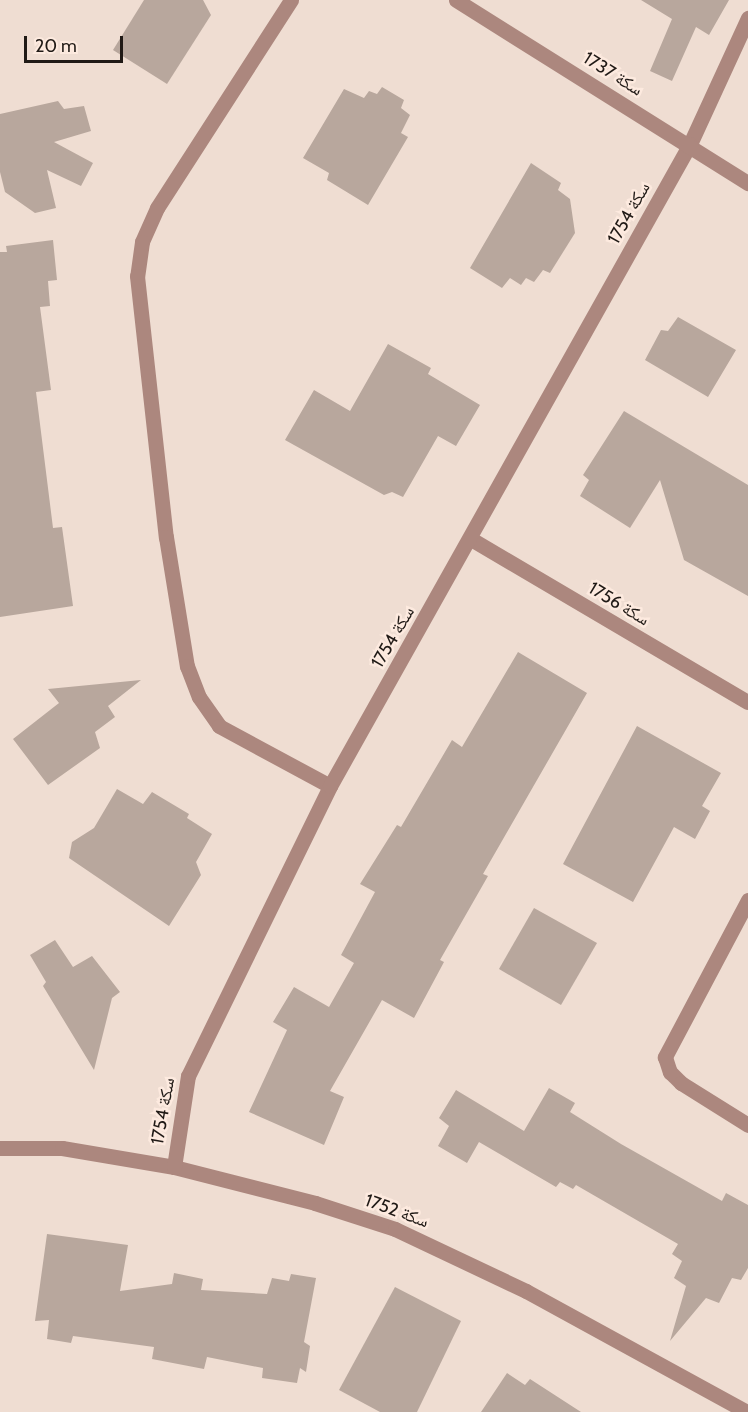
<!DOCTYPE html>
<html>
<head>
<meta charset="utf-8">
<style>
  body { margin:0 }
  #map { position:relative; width:748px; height:1412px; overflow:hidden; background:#efddd2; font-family:Cabin,"Noto Naskh Arabic",sans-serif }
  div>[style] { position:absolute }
  .building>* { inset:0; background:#b8a79d }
  .service>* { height:15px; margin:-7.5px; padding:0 7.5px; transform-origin:7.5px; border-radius:7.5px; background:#ac877e }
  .minor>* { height:15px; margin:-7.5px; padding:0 7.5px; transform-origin:7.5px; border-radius:7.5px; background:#ac877e }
  .tertiary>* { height:15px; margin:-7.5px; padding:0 7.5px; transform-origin:7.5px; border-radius:7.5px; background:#ac877e }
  span { translate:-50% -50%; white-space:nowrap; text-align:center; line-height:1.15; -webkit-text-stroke:5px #fdeadf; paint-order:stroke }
  .street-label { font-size:18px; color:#201a16 }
  .scale { position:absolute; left:24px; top:36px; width:99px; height:27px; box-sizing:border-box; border:3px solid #201a16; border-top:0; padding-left:8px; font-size:18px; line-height:21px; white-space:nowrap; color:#201a16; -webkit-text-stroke:4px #fdeadf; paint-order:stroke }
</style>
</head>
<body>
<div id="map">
  <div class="building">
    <div style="clip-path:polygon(144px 0,203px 0,211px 15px,167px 84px,113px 50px)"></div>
    <div style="clip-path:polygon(641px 0,729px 0,709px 35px,696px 27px,672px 81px,650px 71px,672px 19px)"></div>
    <div style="clip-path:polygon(382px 87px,404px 100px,401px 108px,410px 115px,401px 133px,408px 137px,368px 205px,327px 180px,329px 173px,303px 158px,344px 89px,364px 98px,369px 91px,377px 94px)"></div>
    <div style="clip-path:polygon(58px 101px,64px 109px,84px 106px,91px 131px,54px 142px,93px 163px,81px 186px,47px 170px,56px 208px,35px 213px,5px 192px,0 172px,0 114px)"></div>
    <div style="clip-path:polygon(531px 163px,561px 183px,558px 190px,570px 199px,575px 233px,550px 273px,543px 270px,534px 282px,526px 278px,521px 285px,510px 278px,502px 288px,470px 268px)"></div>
    <div style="clip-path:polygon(53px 240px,57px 280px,48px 281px,50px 306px,40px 307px,51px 390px,36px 392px,53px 528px,62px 527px,73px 606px,0 617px,0 252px,7px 252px,6px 246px)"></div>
    <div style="clip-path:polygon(678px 317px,736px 350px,708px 397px,645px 360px,661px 330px,668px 331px)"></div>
    <div style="clip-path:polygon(388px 344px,431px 368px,428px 374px,480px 405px,456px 446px,438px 436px,403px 497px,392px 492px,384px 495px,285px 440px,314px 390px,350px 411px)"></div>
    <div style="clip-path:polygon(624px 411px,748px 485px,748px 596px,684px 560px,660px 480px,630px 528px,580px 496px,589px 480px,583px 475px)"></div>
    <div style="clip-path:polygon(518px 652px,587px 693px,483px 874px,488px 876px,440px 960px,444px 962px,414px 1018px,382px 1000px,330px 1091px,344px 1097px,324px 1145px,249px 1112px,287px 1030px,273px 1022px,294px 987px,329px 1007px,354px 963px,341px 955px,375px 892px,360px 884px,397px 825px,401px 827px,452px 740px,462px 747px)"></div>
    <div style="clip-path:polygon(141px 680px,108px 706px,115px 717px,95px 732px,100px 748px,48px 785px,13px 739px,59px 703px,48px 689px)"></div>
    <div style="clip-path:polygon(637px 726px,721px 773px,702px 806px,710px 811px,695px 839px,674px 827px,633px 902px,563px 864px)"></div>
    <div style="clip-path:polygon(117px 789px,143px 804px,152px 792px,189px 814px,187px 818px,212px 834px,196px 862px,201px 875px,169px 926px,69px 858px,72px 842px,94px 828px)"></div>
    <div style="clip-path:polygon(534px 908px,597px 943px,561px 1005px,499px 969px)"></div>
    <div style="clip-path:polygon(55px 940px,73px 967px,92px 956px,120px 992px,112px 998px,94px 1070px,43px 986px,46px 982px,30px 955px)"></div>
    <div style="clip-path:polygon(549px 1088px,575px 1103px,570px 1112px,621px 1144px,722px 1201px,726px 1193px,748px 1205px,748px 1268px,741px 1280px,732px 1278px,719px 1303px,706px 1298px,670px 1341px,686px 1286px,674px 1278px,682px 1261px,672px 1254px,678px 1244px,576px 1185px,573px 1189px,560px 1182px,556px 1187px,479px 1142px,467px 1163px,438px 1146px,449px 1126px,439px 1118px,456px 1090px,524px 1131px)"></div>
    <div style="clip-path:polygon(47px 1234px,128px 1245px,120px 1291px,172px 1284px,174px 1273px,203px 1279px,201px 1290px,267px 1294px,272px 1278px,289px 1281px,291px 1274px,316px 1278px,304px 1342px,310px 1346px,306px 1372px,300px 1368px,297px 1383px,262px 1378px,263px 1368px,207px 1357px,204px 1369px,152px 1359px,154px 1347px,73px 1336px,71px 1343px,47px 1339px,49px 1320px,35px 1321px)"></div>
    <div style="clip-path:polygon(395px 1287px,461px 1321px,417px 1412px,380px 1412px,339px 1390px)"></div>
    <div style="clip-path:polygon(507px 1373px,525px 1385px,530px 1379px,581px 1412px,481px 1412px)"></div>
  </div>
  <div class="service">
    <div style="left:690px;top:144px;width:139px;rotate:-65.3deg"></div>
  </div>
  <div class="minor">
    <div style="left:291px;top:0;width:247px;rotate:122.8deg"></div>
    <div style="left:157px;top:208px;width:37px;rotate:114deg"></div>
    <div style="left:142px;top:242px;width:34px;rotate:98deg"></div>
    <div style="left:137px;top:276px;width:263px;rotate:83.7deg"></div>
    <div style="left:166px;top:537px;width:131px;rotate:80.8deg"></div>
    <div style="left:187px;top:666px;width:33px;rotate:69deg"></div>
    <div style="left:199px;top:697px;width:35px;rotate:55deg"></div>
    <div style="left:219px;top:726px;width:126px;rotate:28.4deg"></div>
    <div style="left:471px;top:539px;width:321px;rotate:30.5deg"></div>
    <div style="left:748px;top:900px;width:178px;rotate:117.9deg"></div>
    <div style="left:665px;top:1057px;width:16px;rotate:72deg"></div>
    <div style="left:670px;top:1072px;width:16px;rotate:45deg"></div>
    <div style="left:681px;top:1083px;width:79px;rotate:32.1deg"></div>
    <div style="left:0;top:1148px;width:62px"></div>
    <div style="left:62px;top:1148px;width:114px;rotate:9.6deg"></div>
    <div style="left:174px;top:1167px;width:146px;rotate:14.3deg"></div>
    <div style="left:315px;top:1203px;width:84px;rotate:18deg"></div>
    <div style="left:395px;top:1229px;width:145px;rotate:25.3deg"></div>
    <div style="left:526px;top:1291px;width:252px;rotate:28.7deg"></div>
    <div style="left:174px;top:1167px;width:92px;rotate:-81.3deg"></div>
    <div style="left:188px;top:1076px;width:323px;rotate:-63.9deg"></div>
    <div style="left:330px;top:786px;width:736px;rotate:-60.72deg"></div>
  </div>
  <div class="tertiary">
    <div style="left:456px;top:0;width:345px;rotate:32.1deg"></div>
  </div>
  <div class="street-label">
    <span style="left:613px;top:74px;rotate:32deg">سكة 1737</span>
    <span style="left:629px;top:213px;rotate:-61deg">سكة 1754</span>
    <span style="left:619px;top:604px;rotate:31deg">سكة 1756</span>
    <span style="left:393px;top:637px;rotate:-60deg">سكة 1754</span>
    <span style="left:163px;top:1111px;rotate:-80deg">سكة 1754</span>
    <span style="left:397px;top:1211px;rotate:20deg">سكة 1752</span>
  </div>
  <div class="scale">20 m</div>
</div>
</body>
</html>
